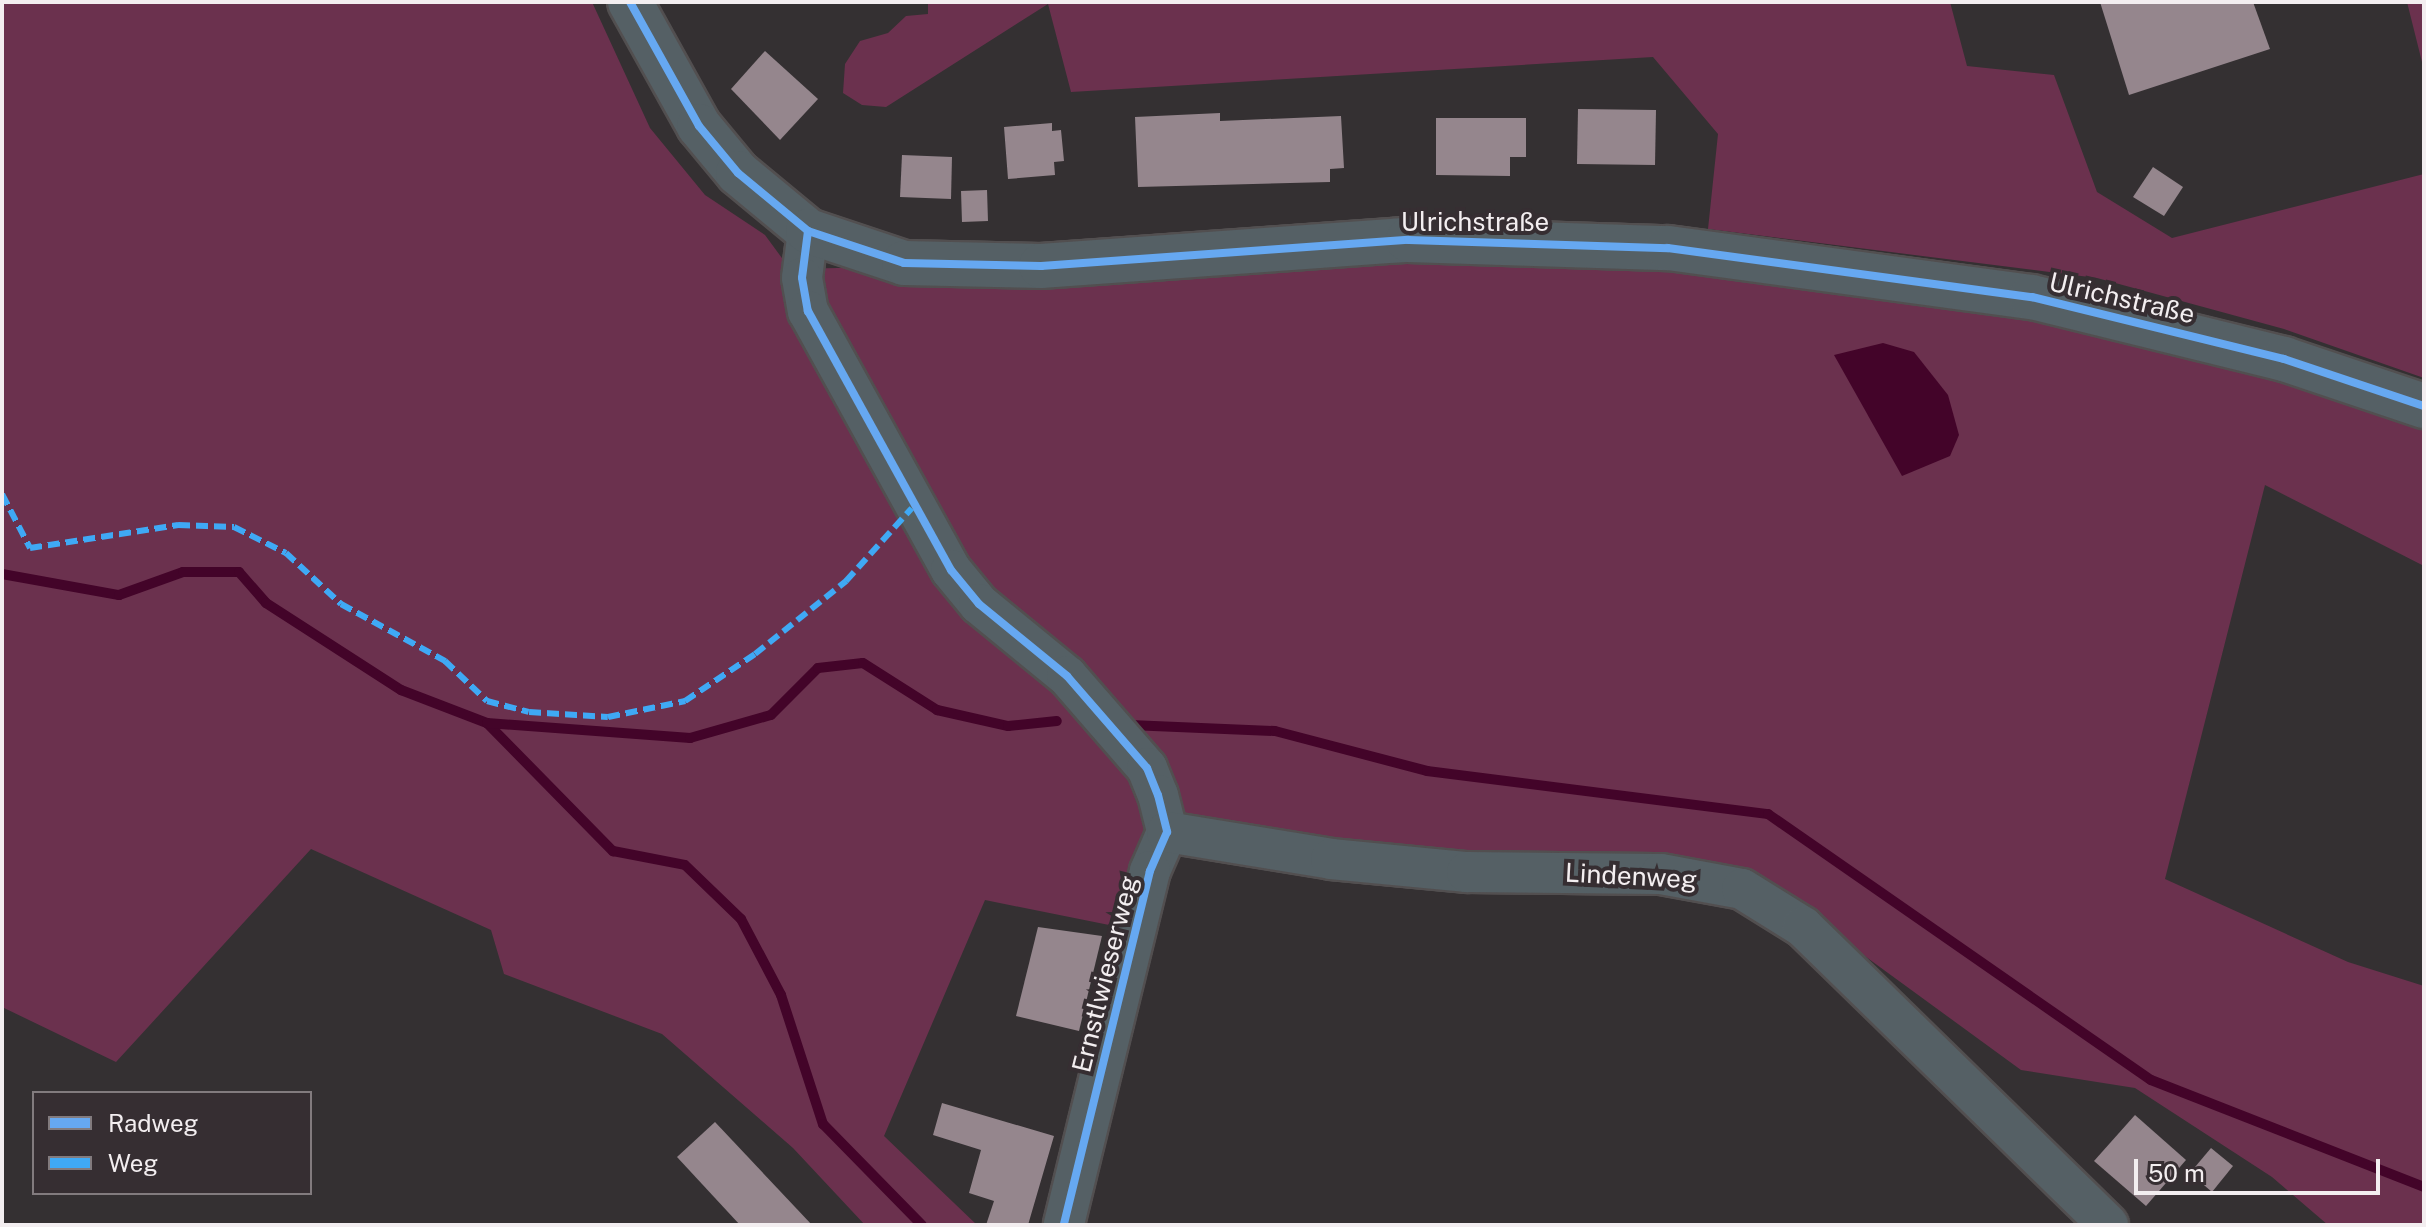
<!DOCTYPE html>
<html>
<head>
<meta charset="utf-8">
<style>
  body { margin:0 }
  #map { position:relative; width:2426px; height:1227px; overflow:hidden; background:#343032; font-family:"Public Sans",sans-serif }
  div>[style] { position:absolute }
  .green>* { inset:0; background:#6b314e }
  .water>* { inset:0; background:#430429 }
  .stream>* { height:10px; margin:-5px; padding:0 5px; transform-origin:5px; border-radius:5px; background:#430429 }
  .building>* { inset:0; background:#95868d }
  .roads { filter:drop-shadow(2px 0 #524f50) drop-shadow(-2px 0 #524f50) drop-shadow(0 2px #524f50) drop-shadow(0 -2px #524f50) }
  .minor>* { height:40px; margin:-20px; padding:0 20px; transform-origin:20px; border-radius:20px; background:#556065 }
  .tertiary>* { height:44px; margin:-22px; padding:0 22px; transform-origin:22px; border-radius:22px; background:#556065 }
  .quiet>* { height:6px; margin-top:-3px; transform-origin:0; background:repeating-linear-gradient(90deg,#3fa9f5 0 12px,transparent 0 18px) }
  .cycleway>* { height:8px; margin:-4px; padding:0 4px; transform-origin:4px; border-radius:4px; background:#66a8f1 }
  span { translate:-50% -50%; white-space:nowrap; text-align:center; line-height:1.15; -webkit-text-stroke:8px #362e32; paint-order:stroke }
  .street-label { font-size:26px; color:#f3eef0 }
  .frame { position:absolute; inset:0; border:4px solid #f3eef0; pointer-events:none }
  .legend { position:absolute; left:32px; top:1091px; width:280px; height:104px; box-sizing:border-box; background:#362e32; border:2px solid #827b7e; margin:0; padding:10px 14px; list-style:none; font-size:24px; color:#f3eef0 }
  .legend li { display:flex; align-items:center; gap:16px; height:40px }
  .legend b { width:40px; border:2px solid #827b7e }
  .scale { position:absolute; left:2134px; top:1159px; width:246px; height:36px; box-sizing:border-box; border:4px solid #f3eef0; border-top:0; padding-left:10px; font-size:24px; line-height:28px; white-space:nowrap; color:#f3eef0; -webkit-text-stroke:6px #362e32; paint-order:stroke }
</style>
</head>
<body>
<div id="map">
  <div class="green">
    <div style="clip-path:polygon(2px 2px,592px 2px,650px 128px,705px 195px,765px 235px,790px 269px,1281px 259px,1666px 264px,2128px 332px,2424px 424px,2424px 566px,2265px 485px,2165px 879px,2348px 962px,2424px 986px,2424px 1225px,2328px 1225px,2272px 1177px,2135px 1088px,2021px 1070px,1814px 919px,1529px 862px,1176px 822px,1129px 929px,985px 900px,884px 1136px,977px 1225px,865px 1225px,793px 1148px,662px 1034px,504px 974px,491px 930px,311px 849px,116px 1062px,2px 1007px)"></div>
    <div style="clip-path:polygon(928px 2px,1950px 2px,1967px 66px,2054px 75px,2097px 192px,2172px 238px,2424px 174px,2424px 378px,2284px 329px,2097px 278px,1708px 229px,1718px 134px,1653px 57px,1071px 92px,1048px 4px,886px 107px,862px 105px,843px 93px,845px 64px,860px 41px,888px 33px,906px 16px,928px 14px)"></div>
    <div style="clip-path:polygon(2407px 2px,2424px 2px,2424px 70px)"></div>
  </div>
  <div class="water">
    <div style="clip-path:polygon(1883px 343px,1914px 352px,1948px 395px,1959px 435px,1950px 456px,1902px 476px,1834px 355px)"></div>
  </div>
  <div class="stream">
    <div style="left:2px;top:574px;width:119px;rotate:10.2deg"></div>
    <div style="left:119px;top:595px;width:68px;rotate:-19.8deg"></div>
    <div style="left:183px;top:572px;width:56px"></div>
    <div style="left:239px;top:572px;width:41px;rotate:48.9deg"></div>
    <div style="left:266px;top:603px;width:161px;rotate:32.8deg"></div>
    <div style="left:401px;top:690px;width:92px;rotate:21deg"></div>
    <div style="left:487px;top:723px;width:180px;rotate:45.5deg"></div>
    <div style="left:613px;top:851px;width:73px;rotate:11deg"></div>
    <div style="left:685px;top:865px;width:78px;rotate:44deg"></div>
    <div style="left:741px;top:919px;width:86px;rotate:62.2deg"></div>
    <div style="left:781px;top:995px;width:136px;rotate:72deg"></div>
    <div style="left:823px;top:1124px;width:141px;rotate:45.6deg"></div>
    <div style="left:487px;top:723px;width:204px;rotate:4.2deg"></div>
    <div style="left:690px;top:738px;width:84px;rotate:-15.9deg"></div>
    <div style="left:771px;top:715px;width:66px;rotate:-45deg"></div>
    <div style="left:818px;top:668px;width:45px;rotate:-6.3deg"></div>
    <div style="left:863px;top:663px;width:88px;rotate:32.4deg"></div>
    <div style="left:937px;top:710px;width:73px;rotate:12.7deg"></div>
    <div style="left:1008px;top:726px;width:49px;rotate:-5.8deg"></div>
    <div style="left:1130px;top:725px;width:145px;rotate:2.4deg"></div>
    <div style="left:1275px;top:731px;width:157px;rotate:14.7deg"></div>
    <div style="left:1427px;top:771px;width:344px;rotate:7.2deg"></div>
    <div style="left:1768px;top:814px;width:466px;rotate:34.8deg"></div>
    <div style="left:2151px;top:1080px;width:293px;rotate:21.4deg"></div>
  </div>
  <div class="building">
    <div style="clip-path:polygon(2100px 2px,2253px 2px,2270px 49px,2129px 95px)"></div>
    <div style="clip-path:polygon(765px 51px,818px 99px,780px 140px,731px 89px)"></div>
    <div style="clip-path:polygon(1578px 109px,1656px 110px,1655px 165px,1577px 164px)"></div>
    <div style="clip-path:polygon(1220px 113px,1220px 121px,1341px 116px,1344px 168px,1330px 169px,1330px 182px,1138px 187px,1135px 117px)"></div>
    <div style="clip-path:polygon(1436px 118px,1526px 118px,1526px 157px,1510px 157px,1510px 176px,1436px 175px)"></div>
    <div style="clip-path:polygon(1052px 123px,1052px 131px,1061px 130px,1064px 161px,1054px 162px,1055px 175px,1008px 179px,1004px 127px)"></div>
    <div style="clip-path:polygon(902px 155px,952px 157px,951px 199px,900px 197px)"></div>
    <div style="clip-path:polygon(2153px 167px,2183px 187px,2164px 216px,2133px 197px)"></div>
    <div style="clip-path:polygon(987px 190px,988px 221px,962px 222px,961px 191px)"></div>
    <div style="clip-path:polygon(1038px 927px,1102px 936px,1079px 1031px,1016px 1016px)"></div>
    <div style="clip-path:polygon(942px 1103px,1054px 1136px,1028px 1225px,986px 1225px,994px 1201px,969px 1193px,981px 1150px,933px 1135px)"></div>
    <div style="clip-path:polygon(2135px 1115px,2186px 1160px,2146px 1206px,2094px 1161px)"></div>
    <div style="clip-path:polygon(715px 1122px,812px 1225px,740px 1225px,677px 1157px)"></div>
    <div style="clip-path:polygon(2211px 1148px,2233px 1166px,2212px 1192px,2190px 1173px)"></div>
  </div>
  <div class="roads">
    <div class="minor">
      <div style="left:808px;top:231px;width:47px;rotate:97.3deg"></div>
      <div style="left:802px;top:278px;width:34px;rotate:80deg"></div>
      <div style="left:808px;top:311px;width:296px;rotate:61.1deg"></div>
      <div style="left:951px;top:570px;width:44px;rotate:50.5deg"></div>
      <div style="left:979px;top:604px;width:114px;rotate:39.3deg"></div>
      <div style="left:1067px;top:676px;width:122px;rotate:49deg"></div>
      <div style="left:1147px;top:768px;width:29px;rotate:68deg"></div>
      <div style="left:1158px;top:795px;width:38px;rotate:76deg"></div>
      <div style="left:1167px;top:832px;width:43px;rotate:113.6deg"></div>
      <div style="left:1150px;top:871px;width:364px;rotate:103.7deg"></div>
      <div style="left:1167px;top:832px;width:166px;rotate:9.3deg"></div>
      <div style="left:1331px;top:859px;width:137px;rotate:5.5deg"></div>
      <div style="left:1467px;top:872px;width:194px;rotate:0.6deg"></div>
      <div style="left:1661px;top:874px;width:82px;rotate:10.5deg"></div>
      <div style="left:1742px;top:889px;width:72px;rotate:31.9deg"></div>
      <div style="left:1803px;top:927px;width:426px;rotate:44.3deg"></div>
    </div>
    <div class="tertiary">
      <div style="left:630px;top:2px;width:142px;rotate:60.9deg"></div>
      <div style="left:699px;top:126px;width:61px;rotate:50.3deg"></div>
      <div style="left:738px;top:173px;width:91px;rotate:39.6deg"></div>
      <div style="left:808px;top:231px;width:101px;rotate:18.4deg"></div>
      <div style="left:904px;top:263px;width:137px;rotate:1.3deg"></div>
      <div style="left:1041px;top:266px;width:368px;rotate:-4.1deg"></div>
      <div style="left:1408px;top:240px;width:260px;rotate:1.8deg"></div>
      <div style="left:1668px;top:248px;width:367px;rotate:7.7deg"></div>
      <div style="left:2032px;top:297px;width:260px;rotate:13.8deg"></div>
      <div style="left:2284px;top:359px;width:148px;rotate:18.6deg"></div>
    </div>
  </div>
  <div class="quiet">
    <div style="left:2px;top:494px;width:61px;rotate:62.6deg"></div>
    <div style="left:30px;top:548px;width:150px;rotate:-8.8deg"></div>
    <div style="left:178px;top:525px;width:56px;rotate:2deg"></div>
    <div style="left:234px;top:527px;width:58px;rotate:26.6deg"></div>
    <div style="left:286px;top:553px;width:75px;rotate:42.8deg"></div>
    <div style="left:341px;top:604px;width:119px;rotate:28.7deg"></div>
    <div style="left:445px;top:661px;width:58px;rotate:43.6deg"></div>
    <div style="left:487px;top:701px;width:43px;rotate:14.7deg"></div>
    <div style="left:529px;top:712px;width:79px;rotate:3.6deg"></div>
    <div style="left:608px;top:717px;width:79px;rotate:-11.7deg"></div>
    <div style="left:685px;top:701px;width:84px;rotate:-33.9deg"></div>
    <div style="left:755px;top:654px;width:117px;rotate:-38.7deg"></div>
    <div style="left:846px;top:581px;width:98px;rotate:-47.9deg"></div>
  </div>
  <div class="cycleway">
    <div style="left:630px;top:2px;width:142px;rotate:60.9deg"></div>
    <div style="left:699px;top:126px;width:61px;rotate:50.3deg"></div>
    <div style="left:738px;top:173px;width:91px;rotate:39.6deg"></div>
    <div style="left:808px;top:231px;width:101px;rotate:18.4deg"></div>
    <div style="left:904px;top:263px;width:137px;rotate:1.3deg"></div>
    <div style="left:1041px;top:266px;width:368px;rotate:-4.1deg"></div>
    <div style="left:1408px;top:240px;width:260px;rotate:1.8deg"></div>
    <div style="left:1668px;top:248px;width:367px;rotate:7.7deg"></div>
    <div style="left:2032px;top:297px;width:260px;rotate:13.8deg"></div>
    <div style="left:2284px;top:359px;width:148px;rotate:18.6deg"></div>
    <div style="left:808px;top:231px;width:47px;rotate:97.3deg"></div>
    <div style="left:802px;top:278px;width:34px;rotate:80deg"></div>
    <div style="left:808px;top:311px;width:296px;rotate:61.1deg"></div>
    <div style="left:951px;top:570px;width:44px;rotate:50.5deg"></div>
    <div style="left:979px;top:604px;width:114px;rotate:39.3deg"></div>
    <div style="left:1067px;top:676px;width:122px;rotate:49deg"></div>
    <div style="left:1147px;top:768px;width:29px;rotate:68deg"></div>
    <div style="left:1158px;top:795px;width:38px;rotate:76deg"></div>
    <div style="left:1167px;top:832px;width:43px;rotate:113.6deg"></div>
    <div style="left:1150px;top:871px;width:364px;rotate:103.7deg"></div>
  </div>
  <div class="street-label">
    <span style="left:1475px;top:222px">Ulrichstraße</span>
    <span style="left:2122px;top:298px;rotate:13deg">Ulrichstraße</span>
    <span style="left:1631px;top:876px;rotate:3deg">Lindenweg</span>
    <span style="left:1105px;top:974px;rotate:-76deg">Ernstlwieserweg</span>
  </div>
  <div class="frame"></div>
  <ul class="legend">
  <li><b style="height:10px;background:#66a8f1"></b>Radweg</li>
  <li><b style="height:10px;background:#3fa9f5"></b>Weg</li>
  </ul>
  <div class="scale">50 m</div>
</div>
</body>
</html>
